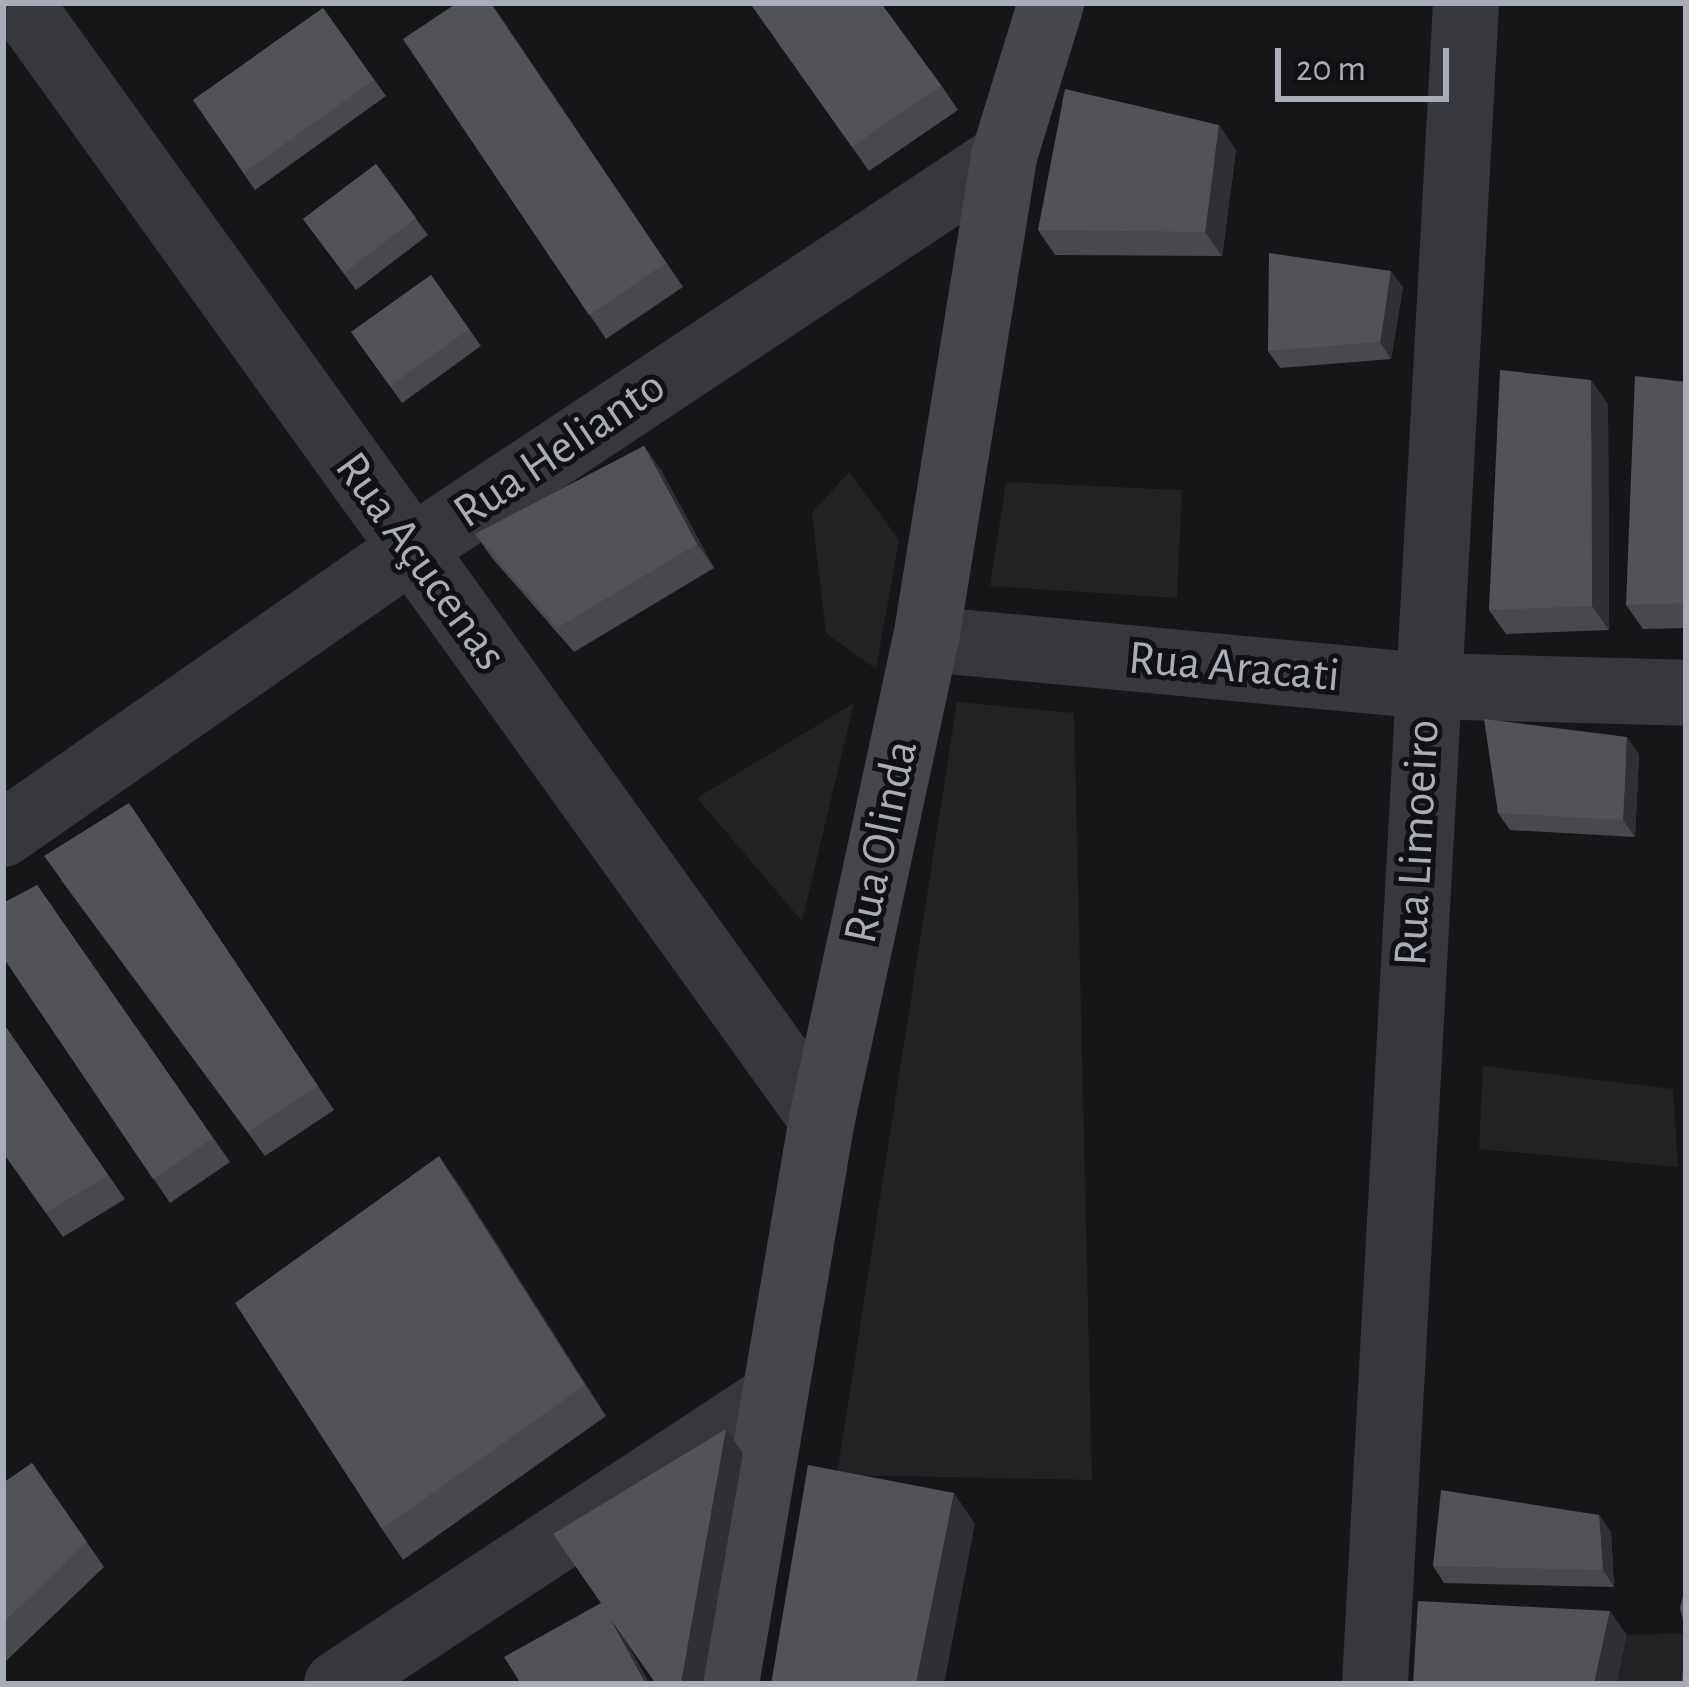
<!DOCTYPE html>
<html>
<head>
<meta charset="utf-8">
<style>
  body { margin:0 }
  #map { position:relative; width:1689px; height:1687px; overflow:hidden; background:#161618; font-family:"Alegreya Sans",sans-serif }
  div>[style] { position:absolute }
  .built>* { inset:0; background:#222225 }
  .street>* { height:66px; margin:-33px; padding:0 33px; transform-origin:33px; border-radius:33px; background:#37383d }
  .secondary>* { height:66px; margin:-33px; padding:0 33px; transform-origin:33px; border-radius:33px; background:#45474d }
  .wall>* { inset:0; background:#47494d }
  .shaded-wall>* { inset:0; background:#2f3033 }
  .building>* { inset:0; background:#525359 }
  span { translate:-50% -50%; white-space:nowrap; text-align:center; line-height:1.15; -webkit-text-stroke:10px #111113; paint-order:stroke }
  .street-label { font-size:48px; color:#a8adb8 }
  .frame { position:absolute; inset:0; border:6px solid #a8adb8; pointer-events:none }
  .scale { position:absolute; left:1275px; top:48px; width:174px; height:54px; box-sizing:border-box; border:6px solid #a8adb8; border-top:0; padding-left:15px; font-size:36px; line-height:42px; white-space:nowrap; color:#a8adb8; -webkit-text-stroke:9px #111113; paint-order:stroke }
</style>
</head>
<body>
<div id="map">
  <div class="built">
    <div style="clip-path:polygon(849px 472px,899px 540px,876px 669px,826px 633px,812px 513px)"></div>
    <div style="clip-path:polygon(1006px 482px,1182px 490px,1177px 598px,990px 586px)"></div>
    <div style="clip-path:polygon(957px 702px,1074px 713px,1092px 1480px,837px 1475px)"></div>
    <div style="clip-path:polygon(854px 703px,802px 921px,697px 798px)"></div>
    <div style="clip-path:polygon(1483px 1066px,1673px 1089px,1678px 1167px,1479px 1149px)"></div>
    <div style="clip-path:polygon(1686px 1633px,1686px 1684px,1617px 1684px,1627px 1635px)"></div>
  </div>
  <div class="street">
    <div style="left:20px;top:3px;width:1374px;rotate:54.3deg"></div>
    <div style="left:926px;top:639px;width:502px;rotate:5.37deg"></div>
    <div style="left:1426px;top:686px;width:260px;rotate:1.5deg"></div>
    <div style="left:3px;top:834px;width:496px;rotate:-34.9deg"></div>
    <div style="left:410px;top:550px;width:713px;rotate:-33.56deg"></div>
    <div style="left:337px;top:1684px;width:522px;rotate:-33.36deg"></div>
    <div style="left:1375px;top:1684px;width:1683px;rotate:-86.9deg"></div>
  </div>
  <div class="secondary">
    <div style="left:726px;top:1684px;width:573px;rotate:-80.36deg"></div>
    <div style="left:822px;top:1119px;width:491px;rotate:-77.8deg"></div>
    <div style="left:926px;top:639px;width:489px;rotate:-80.8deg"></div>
    <div style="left:1004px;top:156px;width:160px;rotate:-72.9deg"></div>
  </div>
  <div class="wall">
    <div style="clip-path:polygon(491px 3px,683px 287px,606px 339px,403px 39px)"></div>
    <div style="clip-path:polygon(750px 3px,941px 85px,958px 110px,869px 171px)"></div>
    <div style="clip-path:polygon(323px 8px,386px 96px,255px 190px,193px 100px)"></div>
    <div style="clip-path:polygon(1236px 150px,1222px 256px,1055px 255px,1038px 230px)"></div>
    <div style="clip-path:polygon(376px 164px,428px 235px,356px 290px,303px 219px)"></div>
    <div style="clip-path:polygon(431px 275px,481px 346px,402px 403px,351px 332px)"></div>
    <div style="clip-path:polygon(1403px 287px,1391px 359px,1280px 368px,1268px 351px)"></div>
    <div style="clip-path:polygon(1686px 382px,1686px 628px,1643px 629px,1626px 605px)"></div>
    <div style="clip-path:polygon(1608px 404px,1609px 630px,1506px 634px,1489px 610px)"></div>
    <div style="clip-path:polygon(644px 446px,661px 470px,714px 568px,574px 652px,492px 558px,475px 534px)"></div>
    <div style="clip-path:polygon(1639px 754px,1635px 837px,1510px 830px,1498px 813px)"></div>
    <div style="clip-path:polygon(129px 803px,334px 1110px,265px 1156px,61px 880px)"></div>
    <div style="clip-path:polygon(37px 885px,230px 1162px,170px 1203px,3px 957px)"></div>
    <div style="clip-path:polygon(3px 1023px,125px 1199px,63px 1237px,3px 1153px)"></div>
    <div style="clip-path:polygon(460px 1186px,606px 1416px,403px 1560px,382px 1529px)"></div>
    <div style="clip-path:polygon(32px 1463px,104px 1567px,6px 1661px,3px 1658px,3px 1483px)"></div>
    <div style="clip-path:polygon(1599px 1515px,1611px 1532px,1614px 1587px,1444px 1583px,1433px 1566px)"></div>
  </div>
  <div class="shaded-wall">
    <div style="clip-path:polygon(1219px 125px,1236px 150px,1222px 256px,1205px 232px)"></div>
    <div style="clip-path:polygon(1391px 271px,1403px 287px,1391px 359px,1380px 342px)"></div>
    <div style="clip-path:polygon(1591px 380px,1608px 404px,1609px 630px,1592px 606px)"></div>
    <div style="clip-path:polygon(644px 446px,661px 470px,714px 568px,697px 544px)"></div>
    <div style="clip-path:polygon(1627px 737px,1639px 754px,1635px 837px,1623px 820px)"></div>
    <div style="clip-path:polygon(439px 1156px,460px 1186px,606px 1416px,585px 1385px)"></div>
    <div style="clip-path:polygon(726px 1429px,743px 1453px,703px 1684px,681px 1684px)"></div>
    <div style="clip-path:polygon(954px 1493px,975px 1524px,944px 1684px,916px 1684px)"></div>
    <div style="clip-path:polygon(1599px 1515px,1611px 1532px,1614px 1587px,1603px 1570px)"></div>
    <div style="clip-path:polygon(1610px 1611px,1627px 1635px,1617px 1684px,1594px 1684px)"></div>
    <div style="clip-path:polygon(611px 1620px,628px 1645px,650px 1684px,646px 1684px)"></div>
  </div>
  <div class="building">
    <div style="clip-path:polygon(457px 3px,490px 3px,666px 263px,589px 315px,403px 39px)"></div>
    <div style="clip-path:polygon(750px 3px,881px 3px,941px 85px,852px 147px)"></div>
    <div style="clip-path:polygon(323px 8px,374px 80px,244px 173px,193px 100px)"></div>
    <div style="clip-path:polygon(1065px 89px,1219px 125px,1205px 232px,1038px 230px)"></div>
    <div style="clip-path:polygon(376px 164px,416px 218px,344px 273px,303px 219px)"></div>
    <div style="clip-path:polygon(1269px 253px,1391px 271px,1380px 342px,1268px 351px)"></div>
    <div style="clip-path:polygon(431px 275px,469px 329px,390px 386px,351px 332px)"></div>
    <div style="clip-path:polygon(1500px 370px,1591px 380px,1592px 606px,1489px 610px)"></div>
    <div style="clip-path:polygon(1635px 376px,1686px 382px,1686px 603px,1626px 605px)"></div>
    <div style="clip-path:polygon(644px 446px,697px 544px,557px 628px,475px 534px)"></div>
    <div style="clip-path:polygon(1484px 719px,1627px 737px,1623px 820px,1498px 813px)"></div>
    <div style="clip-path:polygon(129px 803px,318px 1086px,248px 1132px,44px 856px)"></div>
    <div style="clip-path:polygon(37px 885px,213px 1138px,153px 1179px,3px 957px,3px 903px)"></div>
    <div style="clip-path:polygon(3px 1023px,108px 1175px,46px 1213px,3px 1152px)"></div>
    <div style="clip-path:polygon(439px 1156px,585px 1385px,382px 1529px,235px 1303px)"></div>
    <div style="clip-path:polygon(726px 1429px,681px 1684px,656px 1684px,611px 1620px,646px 1684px,521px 1684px,504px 1657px,601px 1603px,553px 1534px)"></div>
    <div style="clip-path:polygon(32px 1463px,87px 1542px,3px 1623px,3px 1483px)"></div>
    <div style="clip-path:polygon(808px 1465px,954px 1493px,916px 1684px,771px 1684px)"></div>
    <div style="clip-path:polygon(1441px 1490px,1599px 1515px,1603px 1570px,1433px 1566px)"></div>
    <div style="clip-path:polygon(1686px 1584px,1686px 1633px,1680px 1608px)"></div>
    <div style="clip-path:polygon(1418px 1601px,1610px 1611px,1594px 1684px,1413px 1684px)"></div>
    <div style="clip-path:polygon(1686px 1667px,1686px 1684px,1682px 1684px,1683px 1668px)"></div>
  </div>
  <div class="street-label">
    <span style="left:560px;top:450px;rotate:-34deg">Rua Helianto</span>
    <span style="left:420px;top:562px;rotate:54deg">Rua Açucenas</span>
    <span style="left:1234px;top:668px;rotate:5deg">Rua Aracati</span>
    <span style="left:882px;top:842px;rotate:-78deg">Rua Olinda</span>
    <span style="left:1418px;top:843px;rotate:-87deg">Rua Limoeiro</span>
  </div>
  <div class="frame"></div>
  <div class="scale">20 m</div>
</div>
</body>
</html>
